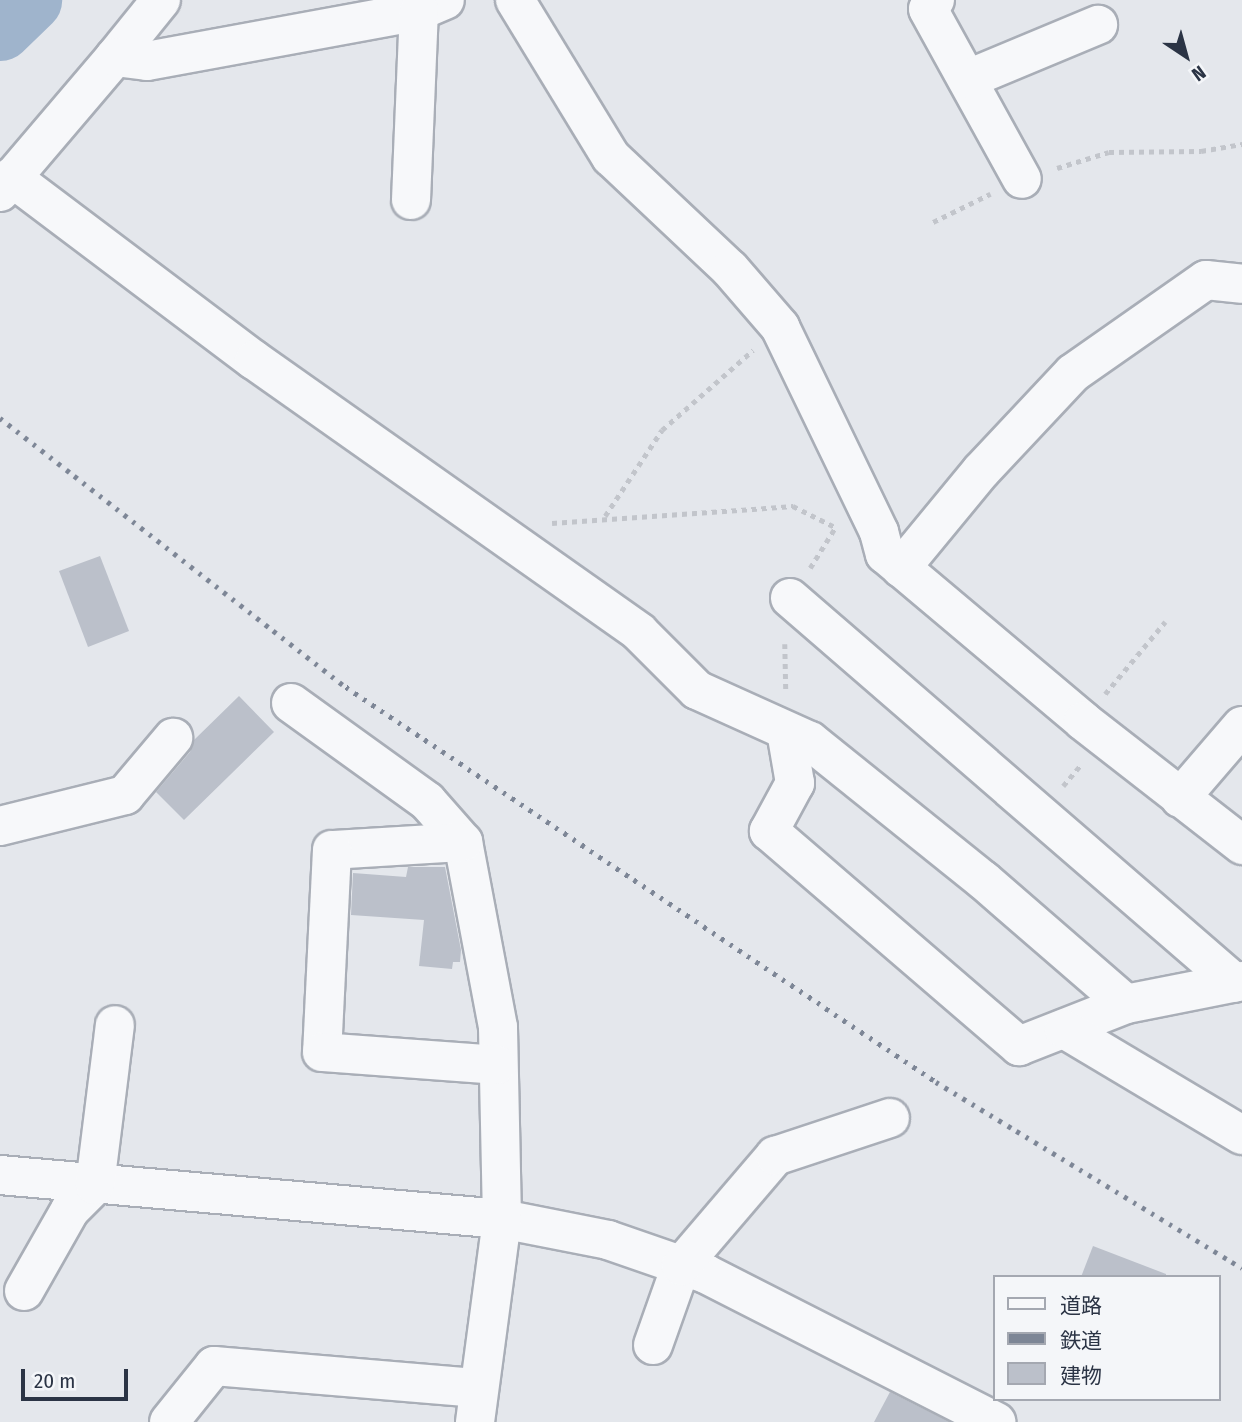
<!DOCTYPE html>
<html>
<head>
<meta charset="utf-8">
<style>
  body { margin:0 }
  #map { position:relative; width:1242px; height:1422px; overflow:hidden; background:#e4e7ec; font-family:"Fira Sans Condensed","Noto Sans JP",sans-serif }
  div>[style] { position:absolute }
  .river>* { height:63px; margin:-31.5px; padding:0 31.5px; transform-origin:31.5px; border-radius:31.5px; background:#9fb4cc }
  .building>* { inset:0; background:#bbc0ca }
  .path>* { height:4.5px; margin-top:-2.25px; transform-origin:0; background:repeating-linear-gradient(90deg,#c2c5cb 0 5px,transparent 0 10px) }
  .roads { filter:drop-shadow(2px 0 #a9aeb7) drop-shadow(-2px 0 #a9aeb7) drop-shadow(0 2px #a9aeb7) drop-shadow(0 -2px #a9aeb7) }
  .minor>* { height:38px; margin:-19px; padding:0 19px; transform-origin:19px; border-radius:19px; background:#f7f8fa }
  .rail>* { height:5px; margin-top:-2.5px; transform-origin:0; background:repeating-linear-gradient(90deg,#7d8696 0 3.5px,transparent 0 10.5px) }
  span { translate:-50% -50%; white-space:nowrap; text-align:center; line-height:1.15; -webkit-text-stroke:5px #f4f6f9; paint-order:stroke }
  .legend { position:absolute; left:993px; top:1275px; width:228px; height:126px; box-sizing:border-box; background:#f4f6f9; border:2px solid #a4a8b1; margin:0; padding:9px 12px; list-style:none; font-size:21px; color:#2b3445 }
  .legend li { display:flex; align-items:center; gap:14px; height:35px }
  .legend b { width:35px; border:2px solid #a4a8b1 }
  .north { position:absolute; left:1151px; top:21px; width:70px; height:70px; -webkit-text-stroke:5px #f4f6f9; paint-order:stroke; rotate:144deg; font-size:19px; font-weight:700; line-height:28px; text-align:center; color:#2b3445 }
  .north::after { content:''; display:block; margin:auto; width:24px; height:32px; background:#2b3445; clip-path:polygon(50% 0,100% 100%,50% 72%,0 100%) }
  .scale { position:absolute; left:21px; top:1369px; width:107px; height:32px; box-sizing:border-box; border:4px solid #2b3445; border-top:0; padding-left:9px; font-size:21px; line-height:24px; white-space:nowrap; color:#2b3445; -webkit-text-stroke:5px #f4f6f9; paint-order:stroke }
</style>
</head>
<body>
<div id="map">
  <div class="river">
    <div style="left:0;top:29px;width:42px;rotate:-44deg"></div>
  </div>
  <div class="building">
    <div style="clip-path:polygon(100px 556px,129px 631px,88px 647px,59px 571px)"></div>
    <div style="clip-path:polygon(239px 696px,274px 732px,184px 820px,156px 792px,190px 752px,194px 740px)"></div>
    <div style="clip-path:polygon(408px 867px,445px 867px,461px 950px,460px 962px,453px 962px,452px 969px,419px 966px,424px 920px,351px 915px,353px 873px,406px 877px)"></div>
    <div style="clip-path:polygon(1093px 1246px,1166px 1274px,1166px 1277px,1081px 1277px)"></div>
    <div style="clip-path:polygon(890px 1392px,949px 1422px,874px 1422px)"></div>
  </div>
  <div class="path">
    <div style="left:1057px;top:168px;width:54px;rotate:-17.1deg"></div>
    <div style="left:1109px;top:152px;width:92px;rotate:-0.6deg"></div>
    <div style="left:1201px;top:151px;width:42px;rotate:-9.7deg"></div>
    <div style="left:933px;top:222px;width:64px;rotate:-26.2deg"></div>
    <div style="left:605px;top:516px;width:103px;rotate:-56.5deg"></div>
    <div style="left:662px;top:430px;width:121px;rotate:-41.3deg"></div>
    <div style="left:552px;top:523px;width:242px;rotate:-4deg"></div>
    <div style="left:793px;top:506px;width:47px;rotate:26.6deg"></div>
    <div style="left:810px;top:568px;width:47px;rotate:-58deg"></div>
    <div style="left:785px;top:644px;width:48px;rotate:88.8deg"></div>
    <div style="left:1105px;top:694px;width:94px;rotate:-50.2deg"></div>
    <div style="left:1063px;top:786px;width:26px;rotate:-50deg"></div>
  </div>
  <div class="roads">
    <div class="minor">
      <div style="left:515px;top:0;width:184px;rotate:58.6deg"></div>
      <div style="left:611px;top:157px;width:163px;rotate:43.3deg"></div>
      <div style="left:730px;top:269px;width:77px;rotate:49.2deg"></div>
      <div style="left:780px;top:327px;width:228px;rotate:64.2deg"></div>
      <div style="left:879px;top:532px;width:23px;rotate:75deg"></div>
      <div style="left:885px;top:554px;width:259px;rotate:40.1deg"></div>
      <div style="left:1083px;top:721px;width:202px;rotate:37.9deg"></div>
      <div style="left:935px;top:0;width:11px;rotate:128deg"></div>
      <div style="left:928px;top:9px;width:194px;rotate:61.1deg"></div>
      <div style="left:115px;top:57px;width:73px;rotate:-51.1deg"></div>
      <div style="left:968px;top:79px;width:141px;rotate:-22.6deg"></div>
      <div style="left:11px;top:177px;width:304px;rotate:37deg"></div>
      <div style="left:254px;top:360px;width:471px;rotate:35.2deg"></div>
      <div style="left:639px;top:632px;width:82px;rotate:45deg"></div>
      <div style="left:697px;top:690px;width:124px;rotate:24.3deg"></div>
      <div style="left:810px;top:741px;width:222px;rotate:38.8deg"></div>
      <div style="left:983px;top:880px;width:189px;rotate:40.9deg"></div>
      <div style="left:0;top:192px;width:177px;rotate:-49.6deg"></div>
      <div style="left:115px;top:57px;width:32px;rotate:7deg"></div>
      <div style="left:147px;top:61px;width:277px;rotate:-10.4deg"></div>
      <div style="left:419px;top:11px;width:28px;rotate:-23deg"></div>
      <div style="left:411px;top:200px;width:189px;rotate:-87.6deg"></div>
      <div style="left:901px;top:568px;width:126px;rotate:-50.5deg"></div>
      <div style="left:981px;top:471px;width:134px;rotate:-46.8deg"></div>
      <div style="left:1073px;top:373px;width:162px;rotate:-35deg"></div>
      <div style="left:1206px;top:280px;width:36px;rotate:6deg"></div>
      <div style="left:790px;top:598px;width:588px;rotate:40.87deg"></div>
      <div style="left:291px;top:703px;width:168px;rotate:35.8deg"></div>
      <div style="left:427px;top:801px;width:55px;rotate:48.7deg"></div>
      <div style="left:786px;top:731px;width:53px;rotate:80.2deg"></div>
      <div style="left:795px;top:783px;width:55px;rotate:118.4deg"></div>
      <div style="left:769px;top:831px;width:330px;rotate:40.7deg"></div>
      <div style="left:1019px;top:1046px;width:115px;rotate:-21.4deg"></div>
      <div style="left:1126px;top:1004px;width:118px;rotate:-11.2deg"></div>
      <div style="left:1180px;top:798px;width:95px;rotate:-49.3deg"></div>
      <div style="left:0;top:826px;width:129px;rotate:-13.9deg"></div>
      <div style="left:125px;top:795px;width:75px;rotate:-49.9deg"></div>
      <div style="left:1064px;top:1029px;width:207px;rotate:30.8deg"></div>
      <div style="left:0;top:1175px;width:504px;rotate:5.01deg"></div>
      <div style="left:502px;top:1219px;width:108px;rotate:11.2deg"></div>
      <div style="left:608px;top:1240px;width:104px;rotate:19.1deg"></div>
      <div style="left:706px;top:1274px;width:326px;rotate:27deg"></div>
      <div style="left:24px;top:1291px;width:93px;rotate:-60.4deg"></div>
      <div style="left:70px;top:1210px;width:35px;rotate:-45deg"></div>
      <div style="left:95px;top:1185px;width:161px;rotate:-82.9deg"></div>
      <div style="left:653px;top:1345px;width:84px;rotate:-70.5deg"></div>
      <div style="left:681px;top:1266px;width:145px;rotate:-49.5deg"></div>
      <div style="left:775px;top:1156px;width:121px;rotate:-18.3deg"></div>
      <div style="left:169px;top:1422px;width:72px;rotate:-51.2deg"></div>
      <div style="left:214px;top:1366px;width:265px;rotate:4.8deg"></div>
      <div style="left:475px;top:1422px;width:205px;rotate:-82.4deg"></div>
      <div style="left:502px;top:1219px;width:192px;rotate:-91.2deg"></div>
      <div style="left:498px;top:1027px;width:188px;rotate:-100.7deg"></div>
      <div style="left:463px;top:842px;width:131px;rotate:176.5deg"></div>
      <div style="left:332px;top:850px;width:202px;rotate:92.8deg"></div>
      <div style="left:322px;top:1052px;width:175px;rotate:4.2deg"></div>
    </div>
  </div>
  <div class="rail">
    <div style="left:0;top:418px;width:438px;rotate:37.9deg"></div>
    <div style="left:346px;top:687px;width:710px;rotate:33.8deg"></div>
    <div style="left:936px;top:1082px;width:358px;rotate:31.3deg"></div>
  </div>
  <ul class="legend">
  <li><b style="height:9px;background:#f7f8fa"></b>道路</li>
  <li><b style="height:9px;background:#7d8696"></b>鉄道</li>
  <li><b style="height:19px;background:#bbc0ca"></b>建物</li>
  </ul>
  <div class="north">N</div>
  <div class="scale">20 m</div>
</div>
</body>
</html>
